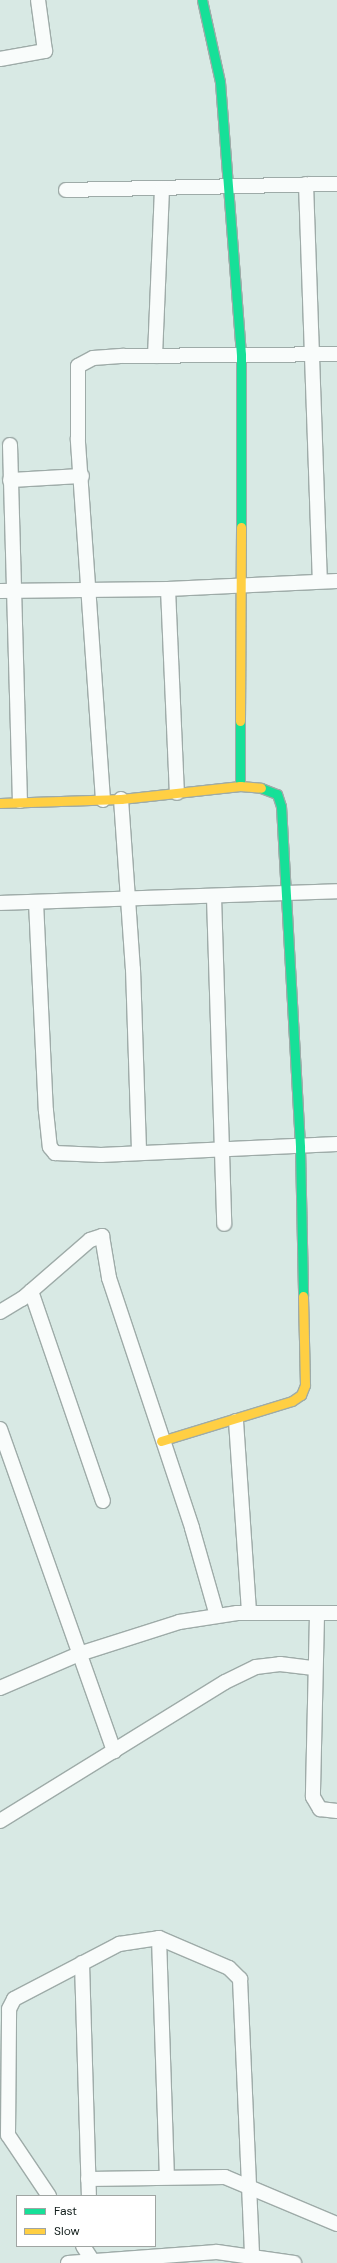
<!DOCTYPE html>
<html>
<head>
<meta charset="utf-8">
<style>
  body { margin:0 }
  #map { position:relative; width:337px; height:2263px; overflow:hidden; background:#d8e9e4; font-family:"DM Sans",sans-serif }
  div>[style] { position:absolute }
  .roads { filter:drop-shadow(1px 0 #9eaba8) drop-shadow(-1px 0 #9eaba8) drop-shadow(0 1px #9eaba8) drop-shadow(0 -1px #9eaba8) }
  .street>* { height:14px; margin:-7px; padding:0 7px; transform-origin:7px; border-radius:7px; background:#f9fcfb }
  .fast>* { height:9px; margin:-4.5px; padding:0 4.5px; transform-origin:4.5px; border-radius:4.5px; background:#16e098 }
  .slow>* { height:9px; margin:-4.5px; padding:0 4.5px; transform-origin:4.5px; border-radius:4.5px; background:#ffcf43 }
  span { translate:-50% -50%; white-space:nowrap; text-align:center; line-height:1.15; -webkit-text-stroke:3px #fff; paint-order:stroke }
  .legend { position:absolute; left:16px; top:2195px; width:140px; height:52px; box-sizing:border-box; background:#fff; border:1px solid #a0a5a3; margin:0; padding:5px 7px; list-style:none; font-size:12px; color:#111d1a }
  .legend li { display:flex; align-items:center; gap:8px; height:20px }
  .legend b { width:20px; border:1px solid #a0a5a3 }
</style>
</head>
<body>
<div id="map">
  <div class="roads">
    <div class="street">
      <div style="left:0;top:59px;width:46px;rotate:-10.1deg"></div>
      <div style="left:45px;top:51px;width:51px;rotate:-97.8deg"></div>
      <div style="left:306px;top:184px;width:397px;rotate:88deg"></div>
      <div style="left:66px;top:190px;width:271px;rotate:-1.3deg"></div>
      <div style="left:155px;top:356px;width:168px;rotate:-87.6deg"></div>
      <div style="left:10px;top:445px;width:356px;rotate:88.4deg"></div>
      <div style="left:10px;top:480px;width:72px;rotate:-3.2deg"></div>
      <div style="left:168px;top:589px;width:204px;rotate:87.5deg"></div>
      <div style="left:0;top:591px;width:168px;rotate:-0.7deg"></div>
      <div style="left:168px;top:589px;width:169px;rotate:-2.7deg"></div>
      <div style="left:121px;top:799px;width:170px;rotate:86deg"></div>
      <div style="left:133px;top:969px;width:184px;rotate:88.1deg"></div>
      <div style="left:103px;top:800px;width:362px;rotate:-94deg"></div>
      <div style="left:78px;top:439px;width:73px;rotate:-90deg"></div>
      <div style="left:78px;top:366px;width:17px;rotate:-28deg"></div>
      <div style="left:93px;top:358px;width:31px;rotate:-4deg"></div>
      <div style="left:124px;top:356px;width:213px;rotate:-0.5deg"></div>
      <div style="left:214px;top:897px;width:327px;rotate:88.2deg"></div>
      <div style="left:36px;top:902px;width:209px;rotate:87.3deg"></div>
      <div style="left:46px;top:1111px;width:36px;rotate:84deg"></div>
      <div style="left:50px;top:1147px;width:8px;rotate:50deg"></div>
      <div style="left:55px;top:1153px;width:46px;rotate:2.5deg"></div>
      <div style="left:101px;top:1155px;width:236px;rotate:-2.7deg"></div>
      <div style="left:0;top:903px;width:337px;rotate:-2deg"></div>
      <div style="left:31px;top:1291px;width:222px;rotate:71.1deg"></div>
      <div style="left:0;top:1312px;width:26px;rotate:-31deg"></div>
      <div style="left:22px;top:1299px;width:90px;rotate:-40.9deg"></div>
      <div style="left:90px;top:1240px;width:13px;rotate:-18deg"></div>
      <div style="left:102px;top:1236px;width:43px;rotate:80.5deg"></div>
      <div style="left:109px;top:1278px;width:263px;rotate:71.6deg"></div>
      <div style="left:192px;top:1528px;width:91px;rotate:74.1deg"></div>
      <div style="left:236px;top:1421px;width:191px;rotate:86.1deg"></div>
      <div style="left:0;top:1429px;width:342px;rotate:70.5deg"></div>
      <div style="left:317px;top:1615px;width:182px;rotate:91.3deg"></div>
      <div style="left:313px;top:1797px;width:14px;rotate:60deg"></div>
      <div style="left:320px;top:1809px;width:17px;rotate:7deg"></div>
      <div style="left:0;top:1688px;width:86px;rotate:-23.3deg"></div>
      <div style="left:79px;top:1654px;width:105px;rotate:-17.7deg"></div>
      <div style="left:179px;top:1622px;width:59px;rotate:-8.8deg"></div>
      <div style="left:237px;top:1613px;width:100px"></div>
      <div style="left:0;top:1821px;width:264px;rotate:-31.7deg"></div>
      <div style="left:225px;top:1682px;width:34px;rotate:-26deg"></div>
      <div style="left:256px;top:1667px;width:24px;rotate:-7deg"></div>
      <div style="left:280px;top:1664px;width:34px;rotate:7deg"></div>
      <div style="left:159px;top:1938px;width:239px;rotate:88.1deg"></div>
      <div style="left:82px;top:1963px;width:233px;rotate:88.3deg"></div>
      <div style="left:88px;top:2179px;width:137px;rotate:-0.8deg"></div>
      <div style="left:225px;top:2177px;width:121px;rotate:22.8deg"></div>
      <div style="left:49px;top:2196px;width:73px;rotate:-123.9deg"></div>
      <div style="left:8px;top:2135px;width:126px;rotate:-89.5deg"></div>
      <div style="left:9px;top:2009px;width:11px;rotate:-63deg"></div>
      <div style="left:14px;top:1999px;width:119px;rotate:-27.6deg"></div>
      <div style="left:119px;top:1944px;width:40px;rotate:-8.5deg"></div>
      <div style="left:159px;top:1938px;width:76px;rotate:23.2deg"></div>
      <div style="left:229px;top:1968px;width:16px;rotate:45deg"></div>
      <div style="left:240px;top:1979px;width:278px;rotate:87.5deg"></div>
      <div style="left:83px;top:2246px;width:17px;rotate:57deg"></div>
      <div style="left:68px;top:2263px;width:149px;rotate:-4.2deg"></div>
      <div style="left:217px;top:2252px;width:78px;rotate:8.1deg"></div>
    </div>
    <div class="fast">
      <div style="left:202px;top:0;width:84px;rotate:77.6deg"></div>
      <div style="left:220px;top:82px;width:274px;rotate:85.6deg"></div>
      <div style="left:241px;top:355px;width:172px;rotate:90deg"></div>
      <div style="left:240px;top:786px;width:65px;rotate:-90deg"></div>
      <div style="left:261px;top:788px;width:17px;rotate:21deg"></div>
      <div style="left:277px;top:794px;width:13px;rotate:72deg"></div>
      <div style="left:281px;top:806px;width:342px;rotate:86.8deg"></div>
      <div style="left:300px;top:1147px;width:149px;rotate:88.8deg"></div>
    </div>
    <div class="slow">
      <div style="left:240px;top:721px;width:194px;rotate:-89.7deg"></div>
      <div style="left:0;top:803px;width:121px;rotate:-1.9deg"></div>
      <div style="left:121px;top:799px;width:120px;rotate:-6.2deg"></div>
      <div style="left:240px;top:786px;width:21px;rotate:5deg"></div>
      <div style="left:161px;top:1441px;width:137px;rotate:-17deg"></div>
      <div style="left:292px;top:1401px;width:11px;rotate:-34deg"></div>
      <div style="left:301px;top:1395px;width:11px;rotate:-68deg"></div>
      <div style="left:305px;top:1385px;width:89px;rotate:-91.3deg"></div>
    </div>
  </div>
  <ul class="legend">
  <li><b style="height:5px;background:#16e098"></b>Fast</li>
  <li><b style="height:5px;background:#ffcf43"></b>Slow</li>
  </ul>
</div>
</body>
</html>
